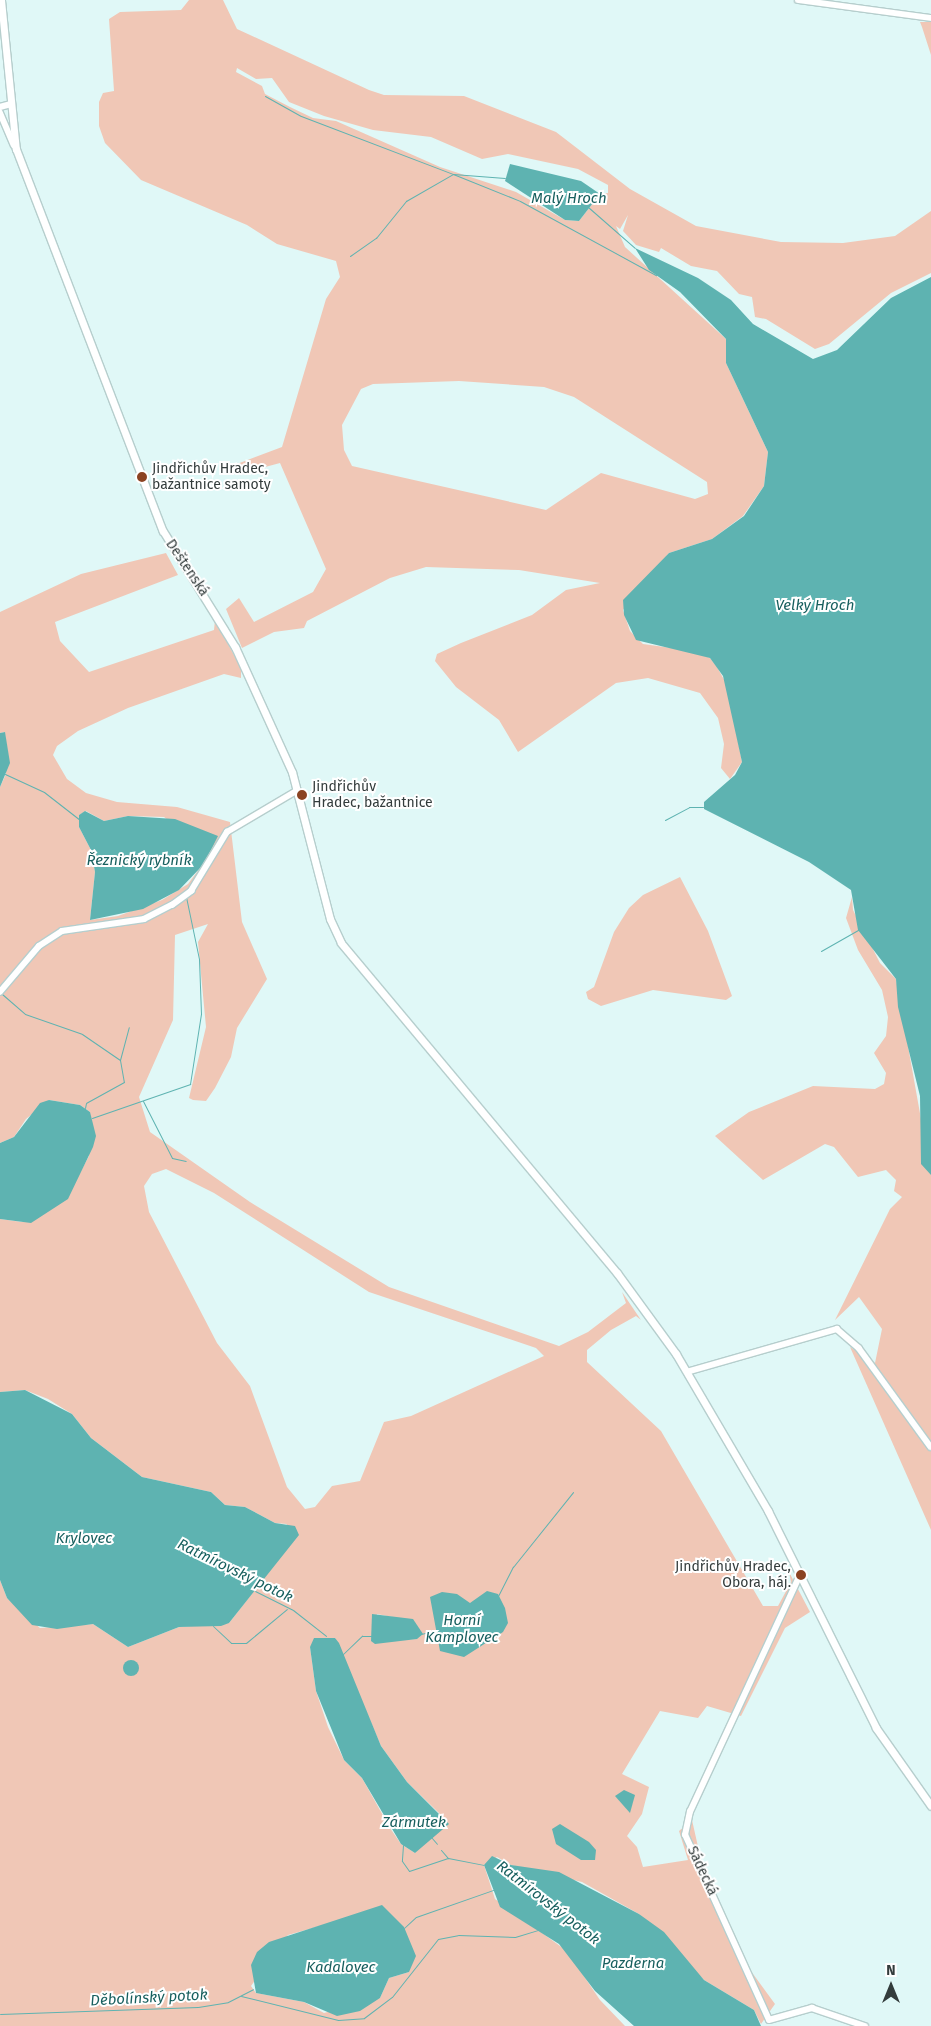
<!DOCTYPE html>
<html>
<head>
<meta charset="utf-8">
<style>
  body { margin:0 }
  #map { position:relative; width:931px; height:2026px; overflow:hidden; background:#e0f8f7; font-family:"Fira Sans",sans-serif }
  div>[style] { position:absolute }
  .green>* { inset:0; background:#f0c7b6 }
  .water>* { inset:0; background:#5eb3b1 }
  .round { border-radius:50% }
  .stream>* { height:1px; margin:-0.5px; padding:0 0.5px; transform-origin:0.5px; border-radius:0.5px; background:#5eb3b1 }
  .roads { filter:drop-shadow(1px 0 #b6cecd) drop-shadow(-1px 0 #b6cecd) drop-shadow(0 1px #b6cecd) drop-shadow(0 -1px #b6cecd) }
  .minor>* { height:5.5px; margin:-2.75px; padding:0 2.75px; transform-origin:2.75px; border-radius:2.75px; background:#fff }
  .major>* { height:7px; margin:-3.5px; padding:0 3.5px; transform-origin:3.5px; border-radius:3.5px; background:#fff }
  .dots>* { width:14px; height:14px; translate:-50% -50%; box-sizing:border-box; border:2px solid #fff; border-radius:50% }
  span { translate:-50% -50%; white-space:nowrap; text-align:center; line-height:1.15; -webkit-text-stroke:4px #fff; paint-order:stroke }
  .poi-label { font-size:14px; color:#333c3c }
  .left { translate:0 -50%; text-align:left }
  .right { translate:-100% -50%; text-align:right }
  .street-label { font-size:14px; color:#333c3c }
  .water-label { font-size:15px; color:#175f5e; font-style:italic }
  .north { position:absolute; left:866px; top:1961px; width:50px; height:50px; -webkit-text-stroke:4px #fff; paint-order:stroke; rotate:0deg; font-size:14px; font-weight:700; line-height:20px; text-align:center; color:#333c3c }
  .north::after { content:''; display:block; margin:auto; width:18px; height:22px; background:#333c3c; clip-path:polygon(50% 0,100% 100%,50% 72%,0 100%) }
</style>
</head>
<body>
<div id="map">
  <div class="green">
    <div style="clip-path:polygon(evenodd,189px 0,223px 0,237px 29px,369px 90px,384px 95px,464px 96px,556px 132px,630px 189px,696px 226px,781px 242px,843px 243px,895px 236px,931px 211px,931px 273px,891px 293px,829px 344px,815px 349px,766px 319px,755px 317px,752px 297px,739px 294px,717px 271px,691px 266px,661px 248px,659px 252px,636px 245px,623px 231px,628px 215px,620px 229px,616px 226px,625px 247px,726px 339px,726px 363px,768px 452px,764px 486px,743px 516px,712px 539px,669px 553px,623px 610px,630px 631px,643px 644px,693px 651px,710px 658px,717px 667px,727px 685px,742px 762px,730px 779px,721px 768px,724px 744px,718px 718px,700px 693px,648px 678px,616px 683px,518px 752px,499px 720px,456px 687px,435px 661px,437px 654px,461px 643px,532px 615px,566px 590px,600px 583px,519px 570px,426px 567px,390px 578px,307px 621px,304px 628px,274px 632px,242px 648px,226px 609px,239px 598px,254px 622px,313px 592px,326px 569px,280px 463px,250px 471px,229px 467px,282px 447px,326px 299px,340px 277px,336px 261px,277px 244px,247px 225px,141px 180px,105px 143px,99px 126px,99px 102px,103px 93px,114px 91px,109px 19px,120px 12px,181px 10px,189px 0,237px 68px,256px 79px,272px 78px,289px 102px,324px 116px,373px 130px,431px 137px,482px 159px,508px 154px,578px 169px,608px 185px,608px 193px,600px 194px,579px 221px,565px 220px,516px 192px,440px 167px,336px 121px,313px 118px,290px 107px,265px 94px,262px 86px,236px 72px,237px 68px,189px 0,459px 381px,544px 387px,574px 397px,707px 482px,708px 494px,695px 499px,601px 473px,546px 510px,352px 466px,344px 450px,342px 425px,361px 389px,373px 384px,459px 381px)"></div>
    <div style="clip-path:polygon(920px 22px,931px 22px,931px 55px,922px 27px)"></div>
    <div style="clip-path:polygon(evenodd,166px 553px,178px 575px,55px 622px,60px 641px,89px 672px,214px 630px,215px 620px,241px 668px,241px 678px,224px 674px,128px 708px,78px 731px,57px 746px,53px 755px,67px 779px,86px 793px,117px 802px,177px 807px,230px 822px,242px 922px,267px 979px,237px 1028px,231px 1057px,215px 1088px,206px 1101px,193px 1100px,189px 1098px,206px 1027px,198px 942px,208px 924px,175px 935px,173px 1020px,139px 1097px,150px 1132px,250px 1202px,389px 1287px,559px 1346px,588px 1332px,626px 1303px,622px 1292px,641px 1320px,636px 1316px,611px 1330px,587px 1350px,587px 1362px,661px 1431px,763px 1606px,778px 1606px,791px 1582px,789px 1572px,810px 1612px,785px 1628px,741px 1716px,707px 1706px,698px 1718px,660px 1711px,622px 1774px,649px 1787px,642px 1814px,627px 1836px,637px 1847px,643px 1867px,688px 1860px,679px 1831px,692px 1820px,701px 1860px,748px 1967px,775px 2004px,761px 2024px,754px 2010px,704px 1980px,639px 1914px,582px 1882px,511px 1865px,497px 1857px,484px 1865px,495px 1899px,567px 1951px,600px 2000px,625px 2026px,0 2026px,0 1580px,7px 1598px,40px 1628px,93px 1624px,128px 1647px,179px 1627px,229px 1623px,254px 1591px,287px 1524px,275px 1523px,245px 1507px,225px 1505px,211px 1492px,142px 1477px,91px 1438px,72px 1414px,48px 1399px,25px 1390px,0 1392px,0 1219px,22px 1222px,77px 1178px,89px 1156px,90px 1112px,80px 1105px,49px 1100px,26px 1119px,14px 1137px,0 1143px,0 787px,6px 774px,5px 732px,0 733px,0 612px,81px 574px,166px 553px,86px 811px,104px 821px,128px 816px,164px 817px,211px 853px,188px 884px,162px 900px,118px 916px,90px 920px,95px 872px,91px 850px,79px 827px,79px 815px,86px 811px,166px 553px,166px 1169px,214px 1193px,369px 1292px,536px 1348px,544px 1356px,411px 1416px,384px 1422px,360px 1481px,332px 1486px,315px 1507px,305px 1509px,287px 1487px,250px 1386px,217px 1343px,149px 1212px,144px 1186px,152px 1174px,166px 1169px,166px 553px,377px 1614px,397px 1618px,417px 1639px,371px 1641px,377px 1614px,166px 553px,335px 1638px,381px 1746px,407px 1782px,443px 1817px,415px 1853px,401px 1844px,390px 1828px,362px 1778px,344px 1760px,328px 1727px,316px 1691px,310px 1647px,335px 1638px,166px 553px,320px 1926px,409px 1972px,389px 1978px,380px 1998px,324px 2013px,304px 2002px,256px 1993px,251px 1986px,288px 1935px,320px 1926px)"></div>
    <div style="clip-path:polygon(680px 877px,708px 931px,732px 996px,726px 1000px,653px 990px,601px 1006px,588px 999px,586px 992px,594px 987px,614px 932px,629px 908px,643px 895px)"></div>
    <div style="clip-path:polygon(852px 897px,853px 910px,880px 963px,896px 979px,931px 1175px,931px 1530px,850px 1347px,875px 1363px,882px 1329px,859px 1297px,835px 1320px,890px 1209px,902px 1197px,894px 1191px,896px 1180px,886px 1170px,858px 1177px,834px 1147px,825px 1144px,763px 1180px,715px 1136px,749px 1112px,813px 1086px,875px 1089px,884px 1084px,886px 1073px,874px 1053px,886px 1036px,888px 1017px,882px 990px,858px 950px,846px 918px)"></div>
  </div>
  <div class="water">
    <div style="clip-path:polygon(510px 164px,581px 181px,600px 194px,579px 221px,565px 220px,505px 181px)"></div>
    <div style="clip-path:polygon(635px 248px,698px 278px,731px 300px,753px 324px,813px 359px,837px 350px,891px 298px,931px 277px,931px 1175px,921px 1164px,920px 1096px,898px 1007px,896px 979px,858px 930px,851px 890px,809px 862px,704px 809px,704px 802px,735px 775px,742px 762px,723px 676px,710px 658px,636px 640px,624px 615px,623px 600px,669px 553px,712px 539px,744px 516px,764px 486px,768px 452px,726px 363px,726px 339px,680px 292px,649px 270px)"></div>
    <div style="clip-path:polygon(5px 732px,10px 763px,0 787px,0 733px)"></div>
    <div style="clip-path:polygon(85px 811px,104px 821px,128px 816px,175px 819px,218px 836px,204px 864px,179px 890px,143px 909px,90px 920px,95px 872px,91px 850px,79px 827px,79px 815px)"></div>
    <div style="clip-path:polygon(49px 1100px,80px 1105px,90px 1112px,96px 1136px,93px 1147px,68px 1199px,31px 1223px,0 1219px,0 1143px,14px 1137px,40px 1103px)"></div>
    <div style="clip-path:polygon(25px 1390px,72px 1414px,91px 1438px,142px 1477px,211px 1492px,225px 1505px,245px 1507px,275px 1523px,295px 1526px,299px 1535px,229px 1623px,221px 1626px,179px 1627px,128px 1647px,93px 1624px,57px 1629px,32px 1625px,7px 1598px,0 1580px,0 1392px)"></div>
    <div style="clip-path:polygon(487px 1591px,498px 1594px,505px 1608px,508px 1623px,503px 1632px,464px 1657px,440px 1651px,430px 1597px,442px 1592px,457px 1594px,470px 1603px)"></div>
    <div style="clip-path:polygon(372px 1614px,413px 1619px,423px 1634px,417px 1639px,375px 1644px,371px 1641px)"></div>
    <div style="clip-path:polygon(314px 1638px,335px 1638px,339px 1643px,381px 1746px,407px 1782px,449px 1824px,415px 1853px,401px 1844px,362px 1778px,344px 1760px,316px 1691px,310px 1647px)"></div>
    <div class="round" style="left:123px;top:1660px;width:16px;height:16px"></div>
    <div style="clip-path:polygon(624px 1790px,635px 1795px,630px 1813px,615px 1796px)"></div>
    <div style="clip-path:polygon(560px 1824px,589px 1842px,596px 1850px,595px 1860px,581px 1860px,556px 1844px,552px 1829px)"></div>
    <div style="clip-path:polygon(492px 1856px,511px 1865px,559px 1872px,639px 1914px,664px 1932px,704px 1980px,754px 2010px,761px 2026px,634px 2026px,595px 1991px,559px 1944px,500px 1907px,484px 1865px)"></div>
    <div style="clip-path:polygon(382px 1905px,404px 1927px,416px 1956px,409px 1972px,389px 1978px,380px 1998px,360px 2011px,337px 2016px,304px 2002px,256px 1993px,251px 1965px,257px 1952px,269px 1942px)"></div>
  </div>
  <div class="stream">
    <div style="left:265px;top:96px;width:41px;rotate:29.1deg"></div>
    <div style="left:301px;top:116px;width:163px;rotate:20.9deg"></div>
    <div style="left:453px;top:174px;width:52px;rotate:4.4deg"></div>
    <div style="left:588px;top:207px;width:62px;rotate:41.1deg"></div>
    <div style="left:350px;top:256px;width:32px;rotate:-35deg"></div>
    <div style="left:376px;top:238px;width:48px;rotate:-51deg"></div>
    <div style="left:406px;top:201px;width:54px;rotate:-29.9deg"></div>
    <div style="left:453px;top:174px;width:72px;rotate:21.9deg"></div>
    <div style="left:520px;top:201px;width:155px;rotate:28.6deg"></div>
    <div style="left:5px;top:774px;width:43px;rotate:24.8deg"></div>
    <div style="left:44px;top:792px;width:46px;rotate:37.9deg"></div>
    <div style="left:665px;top:820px;width:27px;rotate:-28deg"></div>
    <div style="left:689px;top:807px;width:14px"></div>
    <div style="left:821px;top:951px;width:43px;rotate:-29.6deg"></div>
    <div style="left:2px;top:994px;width:30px;rotate:41deg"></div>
    <div style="left:25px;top:1014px;width:60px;rotate:19.3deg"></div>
    <div style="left:82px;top:1034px;width:46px;rotate:34.4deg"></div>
    <div style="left:120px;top:1060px;width:22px;rotate:80deg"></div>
    <div style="left:124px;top:1082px;width:43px;rotate:151.1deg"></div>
    <div style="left:86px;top:1103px;width:5px;rotate:101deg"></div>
    <div style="left:120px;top:1060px;width:34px;rotate:-75deg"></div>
    <div style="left:143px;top:1101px;width:64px;rotate:63deg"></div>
    <div style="left:172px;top:1158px;width:14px;rotate:12deg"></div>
    <div style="left:92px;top:1118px;width:104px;rotate:-19.1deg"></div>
    <div style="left:190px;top:1084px;width:71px;rotate:-81.1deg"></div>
    <div style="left:201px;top:1014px;width:55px;rotate:-92.1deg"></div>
    <div style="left:199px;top:959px;width:63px;rotate:-101.8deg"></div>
    <div style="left:255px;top:1591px;width:42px;rotate:26.6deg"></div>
    <div style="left:293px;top:1610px;width:42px;rotate:38.2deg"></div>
    <div style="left:498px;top:1596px;width:33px;rotate:-63deg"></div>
    <div style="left:513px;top:1567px;width:96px;rotate:-51.3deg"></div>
    <div style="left:213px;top:1626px;width:25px;rotate:43deg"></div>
    <div style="left:231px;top:1643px;width:15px"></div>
    <div style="left:246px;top:1643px;width:53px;rotate:-39.7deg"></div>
    <div style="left:421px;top:1634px;width:16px;rotate:-14deg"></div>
    <div style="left:342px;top:1655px;width:28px;rotate:-44deg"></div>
    <div style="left:362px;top:1636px;width:10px"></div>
    <div style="left:431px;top:1837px;width:9px;rotate:49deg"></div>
    <div style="left:403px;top:1845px;width:16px;rotate:94deg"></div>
    <div style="left:402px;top:1861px;width:12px;rotate:55deg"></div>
    <div style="left:409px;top:1871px;width:41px;rotate:-18.4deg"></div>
    <div style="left:441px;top:1850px;width:11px;rotate:49deg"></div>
    <div style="left:448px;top:1858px;width:36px;rotate:11deg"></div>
    <div style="left:404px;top:1928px;width:16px;rotate:-43deg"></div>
    <div style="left:416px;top:1917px;width:82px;rotate:-19.3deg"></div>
    <div style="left:241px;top:1996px;width:100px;rotate:13.9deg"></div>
    <div style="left:338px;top:2020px;width:26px;rotate:-4deg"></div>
    <div style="left:364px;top:2018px;width:35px;rotate:-37deg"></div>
    <div style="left:392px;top:1997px;width:74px;rotate:-51.6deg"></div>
    <div style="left:438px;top:1939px;width:20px;rotate:-11deg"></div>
    <div style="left:458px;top:1935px;width:57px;rotate:2deg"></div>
    <div style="left:515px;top:1937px;width:27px;rotate:-17deg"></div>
    <div style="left:0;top:2014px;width:198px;rotate:-2deg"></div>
    <div style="left:198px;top:2007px;width:30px;rotate:-9deg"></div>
    <div style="left:228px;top:2002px;width:28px;rotate:-27deg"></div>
  </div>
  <div class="roads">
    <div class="minor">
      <div style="left:798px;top:0;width:134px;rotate:7.7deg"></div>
      <div style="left:0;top:107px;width:11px;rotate:-15deg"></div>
      <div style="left:0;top:112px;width:36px;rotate:67deg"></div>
      <div style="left:0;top:992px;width:60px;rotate:-49.7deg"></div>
      <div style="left:39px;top:946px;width:27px;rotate:-33deg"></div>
      <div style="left:62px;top:931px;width:83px;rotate:-8.3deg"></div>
      <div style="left:144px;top:919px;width:31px;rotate:-27deg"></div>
      <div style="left:172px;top:905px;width:24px;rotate:-36deg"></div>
      <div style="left:191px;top:891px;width:69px;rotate:-58.6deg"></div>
      <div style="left:227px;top:832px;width:82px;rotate:-30.6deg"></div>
      <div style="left:687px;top:1372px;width:156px;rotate:-16deg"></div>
      <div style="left:837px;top:1329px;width:29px;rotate:41deg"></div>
      <div style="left:859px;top:1348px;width:122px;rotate:54deg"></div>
      <div style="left:769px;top:2020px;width:203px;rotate:-114.4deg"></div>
      <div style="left:685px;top:1835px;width:24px;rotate:-78deg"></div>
      <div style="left:690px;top:1812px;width:259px;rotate:-65.1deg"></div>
      <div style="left:769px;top:2020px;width:45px;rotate:-15.6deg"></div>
      <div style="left:812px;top:2008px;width:56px;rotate:18.8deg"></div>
    </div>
    <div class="major">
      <div style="left:1px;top:0;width:150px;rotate:84.3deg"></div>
      <div style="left:16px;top:149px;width:409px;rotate:69deg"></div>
      <div style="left:163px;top:531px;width:137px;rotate:58.2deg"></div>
      <div style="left:235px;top:647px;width:137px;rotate:65.5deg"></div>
      <div style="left:292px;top:772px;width:152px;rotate:75.5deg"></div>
      <div style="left:330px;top:919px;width:26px;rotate:65deg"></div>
      <div style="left:341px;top:943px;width:430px;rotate:50.1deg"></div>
      <div style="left:617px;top:1273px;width:100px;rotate:53.9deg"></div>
      <div style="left:676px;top:1354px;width:182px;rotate:59.6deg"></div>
      <div style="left:768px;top:1511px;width:242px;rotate:63.5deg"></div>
      <div style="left:876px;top:1728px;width:95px;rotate:54.8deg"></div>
    </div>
  </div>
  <div class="dots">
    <div style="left:142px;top:477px;background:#8b4322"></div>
    <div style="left:302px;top:795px;background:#8b4322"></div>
    <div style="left:801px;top:1575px;background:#8b4322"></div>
  </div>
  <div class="poi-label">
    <span class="left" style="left:152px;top:477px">Jindřichův Hradec,<br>bažantnice samoty</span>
    <span class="left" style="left:312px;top:795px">Jindřichův<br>Hradec, bažantnice</span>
    <span class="right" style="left:791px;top:1575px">Jindřichův Hradec,<br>Obora, háj.</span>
  </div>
  <div class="street-label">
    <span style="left:187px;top:568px;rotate:56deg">Deštenská</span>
    <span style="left:702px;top:1871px;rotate:65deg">Sádecká</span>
  </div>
  <div class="water-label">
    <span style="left:569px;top:199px">Malý Hroch</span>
    <span style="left:815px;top:606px">Velký Hroch</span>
    <span style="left:139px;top:861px">Řeznický rybník</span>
    <span style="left:84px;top:1539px">Krylovec</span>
    <span style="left:235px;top:1571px;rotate:26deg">Ratmírovský potok</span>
    <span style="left:462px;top:1629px">Horní<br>Kamplovec</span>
    <span style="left:414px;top:1823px">Zármutek</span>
    <span style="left:548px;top:1903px;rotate:38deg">Ratmírovský potok</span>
    <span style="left:633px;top:1964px">Pazderna</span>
    <span style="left:341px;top:1968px">Kadalovec</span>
    <span style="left:149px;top:1998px;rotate:-3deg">Děbolínský potok</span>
  </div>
  <div class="north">N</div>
</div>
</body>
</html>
